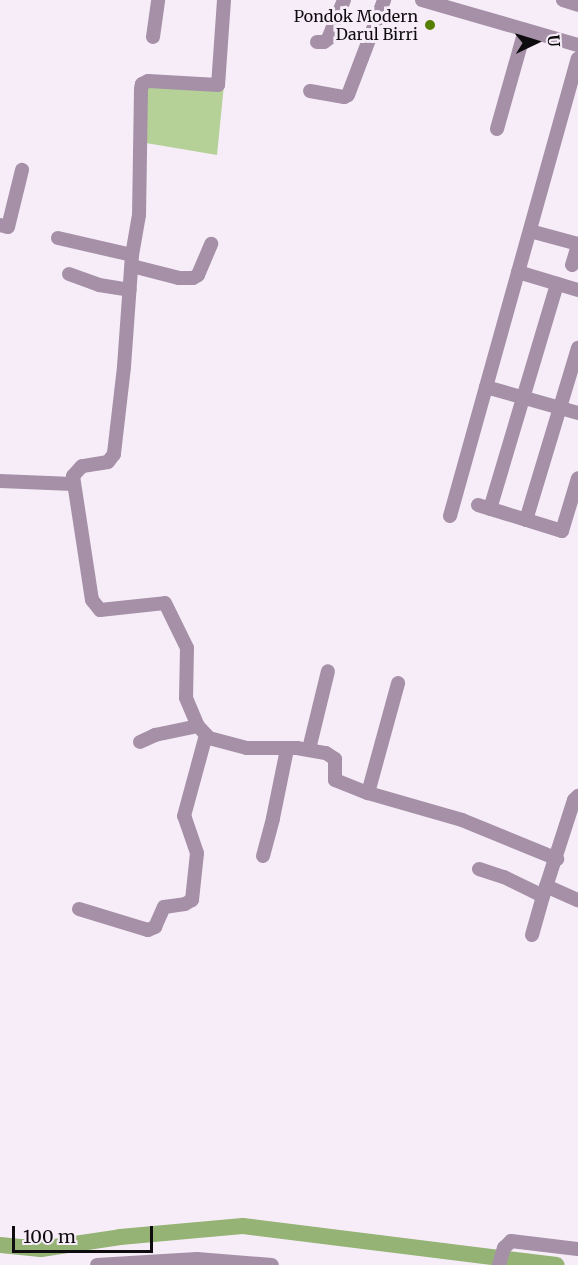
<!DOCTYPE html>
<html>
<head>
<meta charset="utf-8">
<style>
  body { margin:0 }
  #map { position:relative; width:578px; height:1265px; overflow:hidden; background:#f7edf8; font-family:Merriweather,serif }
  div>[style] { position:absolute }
  .green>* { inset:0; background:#b6d198 }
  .river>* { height:16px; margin:-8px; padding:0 8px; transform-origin:8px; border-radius:8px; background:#95b374 }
  .minor>* { height:14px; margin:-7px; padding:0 7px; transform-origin:7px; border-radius:7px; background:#a590a7 }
  .dots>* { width:16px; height:16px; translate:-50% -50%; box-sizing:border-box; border:3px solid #f7edf8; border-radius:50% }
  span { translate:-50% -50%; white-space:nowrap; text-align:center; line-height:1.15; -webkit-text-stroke:6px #f7edf8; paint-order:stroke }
  .poi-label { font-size:16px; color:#0f0c10 }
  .right { translate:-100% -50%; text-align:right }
  .north { position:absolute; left:506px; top:12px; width:60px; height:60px; -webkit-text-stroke:4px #f7edf8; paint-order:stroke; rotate:86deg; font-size:16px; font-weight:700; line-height:24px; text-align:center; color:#0f0c10 }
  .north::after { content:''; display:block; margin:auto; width:21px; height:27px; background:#0f0c10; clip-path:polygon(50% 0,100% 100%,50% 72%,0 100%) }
  .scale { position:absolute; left:12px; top:1226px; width:141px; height:27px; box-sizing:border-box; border:3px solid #0f0c10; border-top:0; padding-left:8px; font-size:18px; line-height:21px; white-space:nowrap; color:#0f0c10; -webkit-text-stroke:4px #f7edf8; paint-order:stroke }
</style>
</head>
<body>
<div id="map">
  <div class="green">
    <div style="clip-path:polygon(148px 77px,224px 85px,217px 155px,140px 142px)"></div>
  </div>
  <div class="river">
    <div style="left:0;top:1245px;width:41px;rotate:5.6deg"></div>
    <div style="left:41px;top:1249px;width:80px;rotate:-8.6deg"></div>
    <div style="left:120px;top:1237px;width:123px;rotate:-5.1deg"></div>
    <div style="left:243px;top:1226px;width:316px;rotate:7.1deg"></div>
  </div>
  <div class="minor">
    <div style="left:224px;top:0;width:85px;rotate:94deg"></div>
    <div style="left:218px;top:85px;width:70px;rotate:-176.7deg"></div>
    <div style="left:148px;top:81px;width:7px;rotate:153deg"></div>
    <div style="left:142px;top:84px;width:5px;rotate:101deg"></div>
    <div style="left:141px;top:89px;width:126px;rotate:90.9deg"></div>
    <div style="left:139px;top:215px;width:41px;rotate:99.9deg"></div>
    <div style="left:132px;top:255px;width:112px;rotate:94.1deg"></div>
    <div style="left:124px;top:367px;width:88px;rotate:96.6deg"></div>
    <div style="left:114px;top:454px;width:10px;rotate:127deg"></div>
    <div style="left:108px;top:462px;width:26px;rotate:171deg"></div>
    <div style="left:82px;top:466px;width:13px;rotate:132deg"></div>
    <div style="left:73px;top:476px;width:125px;rotate:81.3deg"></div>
    <div style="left:92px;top:600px;width:13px;rotate:51deg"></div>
    <div style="left:100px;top:610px;width:65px;rotate:-6.1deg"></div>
    <div style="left:165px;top:603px;width:50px;rotate:63.9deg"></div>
    <div style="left:187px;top:648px;width:50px;rotate:91.1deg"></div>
    <div style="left:186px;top:698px;width:30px;rotate:67deg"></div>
    <div style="left:198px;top:726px;width:16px;rotate:47deg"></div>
    <div style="left:209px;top:738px;width:39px;rotate:15deg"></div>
    <div style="left:247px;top:748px;width:50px"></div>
    <div style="left:297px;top:748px;width:29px;rotate:10deg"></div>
    <div style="left:326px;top:753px;width:11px;rotate:34deg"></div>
    <div style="left:335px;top:759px;width:21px;rotate:90deg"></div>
    <div style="left:335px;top:780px;width:35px;rotate:22deg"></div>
    <div style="left:368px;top:793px;width:114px;rotate:-74.7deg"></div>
    <div style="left:422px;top:0;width:162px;rotate:16.1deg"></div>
    <div style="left:563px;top:0;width:16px;rotate:18deg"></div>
    <div style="left:153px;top:37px;width:37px;rotate:-82deg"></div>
    <div style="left:317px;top:42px;width:7px"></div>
    <div style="left:324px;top:42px;width:5px;rotate:-37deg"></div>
    <div style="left:328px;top:39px;width:42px;rotate:-67.7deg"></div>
    <div style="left:310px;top:91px;width:35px;rotate:10deg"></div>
    <div style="left:344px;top:97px;width:4px;rotate:-27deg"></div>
    <div style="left:348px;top:95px;width:102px;rotate:-69.2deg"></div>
    <div style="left:497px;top:129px;width:103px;rotate:-74.2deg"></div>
    <div style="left:0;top:225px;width:8px;rotate:14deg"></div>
    <div style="left:8px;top:227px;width:59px;rotate:-76.2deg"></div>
    <div style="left:530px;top:231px;width:50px;rotate:15.2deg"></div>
    <div style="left:58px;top:238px;width:76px;rotate:12.9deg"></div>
    <div style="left:572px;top:265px;width:21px;rotate:-73deg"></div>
    <div style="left:132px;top:266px;width:49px;rotate:14.3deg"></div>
    <div style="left:179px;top:278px;width:14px"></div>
    <div style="left:193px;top:278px;width:6px;rotate:-31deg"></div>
    <div style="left:198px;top:275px;width:34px;rotate:-67deg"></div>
    <div style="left:518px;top:272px;width:63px;rotate:16.7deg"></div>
    <div style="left:69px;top:274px;width:32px;rotate:20deg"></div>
    <div style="left:99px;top:285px;width:31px;rotate:9deg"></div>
    <div style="left:486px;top:387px;width:96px;rotate:15.8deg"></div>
    <div style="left:0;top:481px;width:73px;rotate:2.4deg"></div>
    <div style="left:478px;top:505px;width:88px;rotate:17.2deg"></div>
    <div style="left:562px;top:531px;width:55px;rotate:-73.2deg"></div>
    <div style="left:490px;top:509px;width:235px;rotate:-73.4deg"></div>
    <div style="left:450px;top:516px;width:475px;rotate:-74.4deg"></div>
    <div style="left:526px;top:520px;width:180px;rotate:-73.2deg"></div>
    <div style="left:140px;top:742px;width:17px;rotate:-25deg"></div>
    <div style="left:155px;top:735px;width:44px;rotate:-11.8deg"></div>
    <div style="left:309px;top:749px;width:80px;rotate:-76.3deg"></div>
    <div style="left:368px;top:793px;width:98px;rotate:16deg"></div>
    <div style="left:462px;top:820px;width:103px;rotate:22.3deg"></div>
    <div style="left:263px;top:856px;width:39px;rotate:-75deg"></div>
    <div style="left:273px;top:818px;width:70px;rotate:-78.5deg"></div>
    <div style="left:479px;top:869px;width:26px;rotate:18deg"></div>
    <div style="left:504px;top:877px;width:43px;rotate:26deg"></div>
    <div style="left:543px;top:896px;width:101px;rotate:-72.1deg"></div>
    <div style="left:574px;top:800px;width:6px;rotate:-45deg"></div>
    <div style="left:546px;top:886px;width:35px;rotate:24deg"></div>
    <div style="left:79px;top:909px;width:72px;rotate:16.9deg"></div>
    <div style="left:148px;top:930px;width:8px;rotate:-23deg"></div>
    <div style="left:155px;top:927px;width:22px;rotate:-66deg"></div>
    <div style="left:164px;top:907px;width:21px;rotate:-8deg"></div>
    <div style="left:185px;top:904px;width:8px;rotate:-30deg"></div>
    <div style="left:192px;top:900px;width:47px;rotate:-83.9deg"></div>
    <div style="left:197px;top:853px;width:39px;rotate:-109deg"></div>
    <div style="left:184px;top:816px;width:84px;rotate:-74.8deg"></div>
    <div style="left:532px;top:935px;width:41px;rotate:-74.2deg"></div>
    <div style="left:97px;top:1265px;width:100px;rotate:-3.4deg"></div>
    <div style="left:197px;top:1259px;width:75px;rotate:4.6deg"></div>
    <div style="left:499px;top:1265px;width:18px;rotate:-74deg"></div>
    <div style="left:504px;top:1248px;width:10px;rotate:-45deg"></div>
    <div style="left:511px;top:1241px;width:67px;rotate:6.8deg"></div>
  </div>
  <div class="dots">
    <div style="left:430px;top:25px;background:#567f02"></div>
  </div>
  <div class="poi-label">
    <span class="right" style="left:418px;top:25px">Pondok Modern<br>Darul Birri</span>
  </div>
  <div class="north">U</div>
  <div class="scale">100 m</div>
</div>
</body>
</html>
